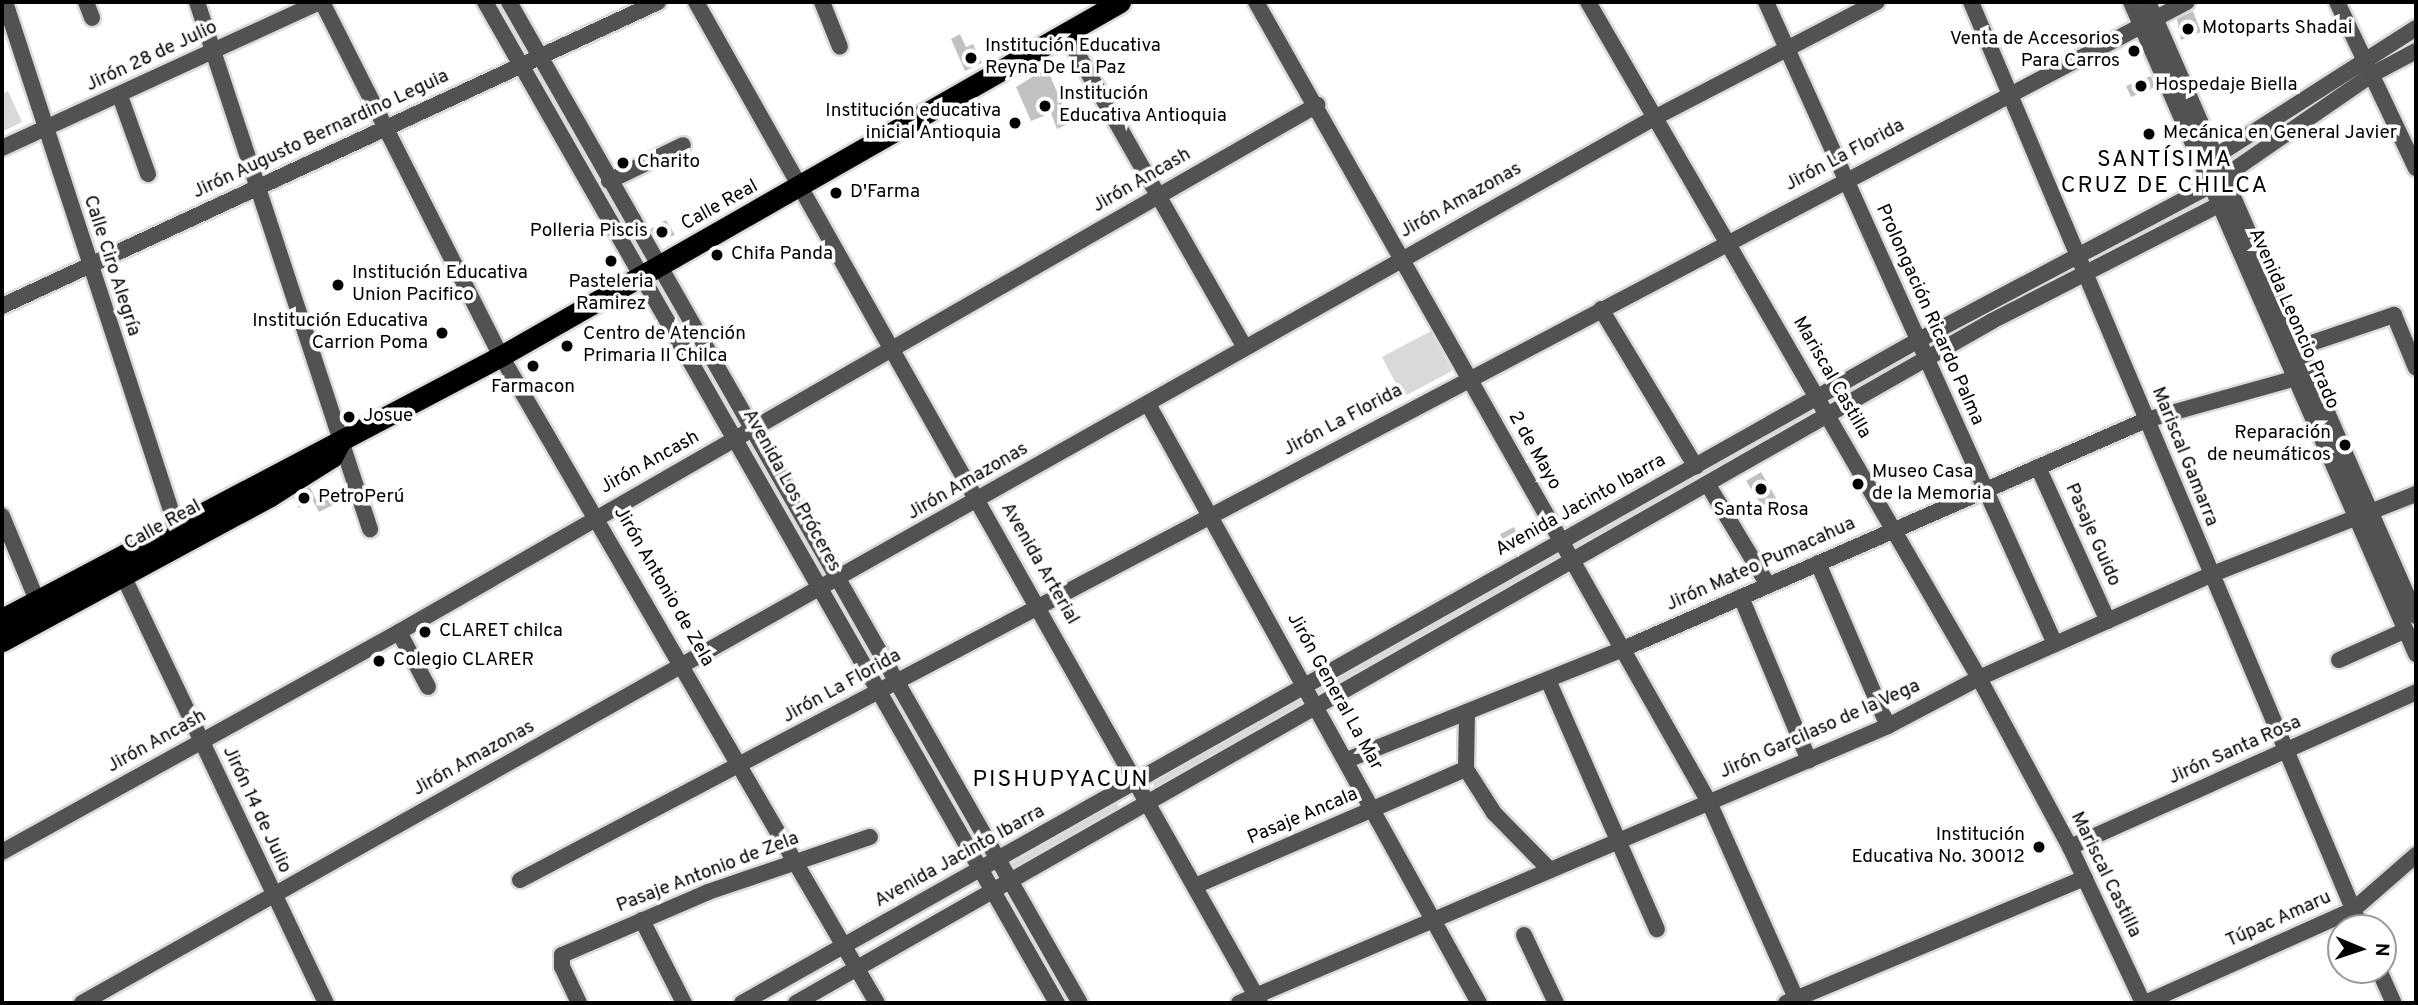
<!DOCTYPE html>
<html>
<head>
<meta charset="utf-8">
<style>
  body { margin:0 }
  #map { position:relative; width:2418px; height:1005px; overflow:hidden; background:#fff; font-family:Overpass,sans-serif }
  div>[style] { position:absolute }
  .green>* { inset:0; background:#d9d9d9 }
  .building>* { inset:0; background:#c2c2c2 }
  .roads { filter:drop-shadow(2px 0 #dbdbdb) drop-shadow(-2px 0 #dbdbdb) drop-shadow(0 2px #dbdbdb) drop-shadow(0 -2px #dbdbdb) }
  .minor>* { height:16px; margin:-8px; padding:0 8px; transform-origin:8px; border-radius:8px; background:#525252 }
  .highway>* { height:21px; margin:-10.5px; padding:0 10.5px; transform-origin:10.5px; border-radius:10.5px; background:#000 }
  .dots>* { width:19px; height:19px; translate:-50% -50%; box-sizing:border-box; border:4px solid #fff; border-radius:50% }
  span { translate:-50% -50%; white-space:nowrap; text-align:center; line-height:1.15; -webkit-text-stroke:7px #fff; paint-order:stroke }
  .poi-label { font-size:19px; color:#000 }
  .left { translate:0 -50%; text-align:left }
  .right { translate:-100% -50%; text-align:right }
  .street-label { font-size:19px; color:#000 }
  .quarter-label { font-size:23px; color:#000; letter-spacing:2px }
  .frame { position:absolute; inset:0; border:4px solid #000; pointer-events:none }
  .north { position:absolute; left:2327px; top:914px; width:70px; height:70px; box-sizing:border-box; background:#fff; border:2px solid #999; border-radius:50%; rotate:92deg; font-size:19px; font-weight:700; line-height:28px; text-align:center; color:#000 }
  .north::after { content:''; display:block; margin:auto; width:24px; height:32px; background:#000; clip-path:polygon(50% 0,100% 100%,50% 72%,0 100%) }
</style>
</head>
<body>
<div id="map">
  <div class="green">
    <div style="clip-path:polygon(539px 68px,647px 257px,643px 261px,534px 72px)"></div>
    <div style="clip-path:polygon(8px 91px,22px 122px,2px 132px,2px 94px)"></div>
    <div style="clip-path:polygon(2196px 201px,2201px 209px,2094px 262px,2089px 254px)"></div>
    <div style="clip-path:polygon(663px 285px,741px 421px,738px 428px,658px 289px)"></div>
    <div style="clip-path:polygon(1431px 331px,1452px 371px,1403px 397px,1382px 357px)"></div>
    <div style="clip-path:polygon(1808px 408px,1815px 415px,1576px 549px,1577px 541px)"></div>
    <div style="clip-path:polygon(1556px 551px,1560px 561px,1320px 695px,1317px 686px)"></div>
    <div style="clip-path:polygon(1302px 696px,1306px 706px,1154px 791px,1153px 782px)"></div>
    <div style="clip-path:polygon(1116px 802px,1121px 810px,1013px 869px,1011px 864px)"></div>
  </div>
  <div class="building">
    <div style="clip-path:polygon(2193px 11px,2201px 32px,2181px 40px,2177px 19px)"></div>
    <div style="clip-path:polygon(960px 34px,966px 47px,973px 44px,982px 63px,965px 71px,951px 39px)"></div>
    <div style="clip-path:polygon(1047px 68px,1070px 123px,1057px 129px,1051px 113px,1031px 121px,1016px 87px)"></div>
    <div style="clip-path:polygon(2151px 76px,2155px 87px,2131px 97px,2126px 86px)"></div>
    <div style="clip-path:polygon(666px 220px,675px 235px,658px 241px,650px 229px)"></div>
    <div style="clip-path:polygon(1761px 472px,1776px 498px,1762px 506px,1746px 481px)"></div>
    <div style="clip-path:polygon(310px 487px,316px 500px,331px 492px,337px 503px,319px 512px,313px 501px,299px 508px,293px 497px)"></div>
    <div style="clip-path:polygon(1514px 527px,1522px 543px,1508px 550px,1500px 534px)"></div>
  </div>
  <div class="roads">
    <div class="minor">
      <div style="left:5px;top:2px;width:561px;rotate:71.92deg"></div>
      <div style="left:86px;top:2px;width:17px;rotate:69deg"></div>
      <div style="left:197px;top:2px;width:555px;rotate:71.83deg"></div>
      <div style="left:322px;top:2px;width:397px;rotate:63.2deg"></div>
      <div style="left:501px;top:356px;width:748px;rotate:59.84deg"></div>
      <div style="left:485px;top:2px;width:1153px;rotate:60.26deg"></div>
      <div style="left:509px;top:2px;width:1152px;rotate:60.3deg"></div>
      <div style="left:696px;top:2px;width:1149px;rotate:60.6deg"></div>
      <div style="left:822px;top:2px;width:48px;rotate:68.2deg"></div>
      <div style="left:1256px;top:2px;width:919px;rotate:60.48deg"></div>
      <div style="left:1709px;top:802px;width:220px;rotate:66.1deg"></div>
      <div style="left:1588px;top:2px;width:781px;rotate:59.95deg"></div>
      <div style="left:1979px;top:678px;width:192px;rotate:61.7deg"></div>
      <div style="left:2070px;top:847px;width:172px;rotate:64.9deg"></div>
      <div style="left:1766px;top:2px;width:704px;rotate:65.76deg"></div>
      <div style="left:1971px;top:2px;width:1005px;rotate:67.16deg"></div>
      <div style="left:2131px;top:2px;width:712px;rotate:66.39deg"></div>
      <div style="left:2148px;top:2px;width:670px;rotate:66.42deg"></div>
      <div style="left:2337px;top:2px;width:184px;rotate:64.6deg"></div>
      <div style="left:1066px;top:34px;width:361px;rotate:60.3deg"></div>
      <div style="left:120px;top:96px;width:83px;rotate:70.3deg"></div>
      <div style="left:2px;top:148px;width:349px;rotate:-24.7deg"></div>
      <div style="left:609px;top:181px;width:82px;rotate:-25.9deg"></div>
      <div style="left:2px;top:306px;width:723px;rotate:-24.86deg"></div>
      <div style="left:1601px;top:309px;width:184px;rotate:59deg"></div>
      <div style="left:2291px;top:350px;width:109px;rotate:-18.8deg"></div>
      <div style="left:2394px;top:315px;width:57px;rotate:67.5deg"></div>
      <div style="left:1148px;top:404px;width:684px;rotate:61.08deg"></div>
      <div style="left:2038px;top:467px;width:169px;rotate:65.6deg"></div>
      <div style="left:1708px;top:485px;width:117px;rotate:59deg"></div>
      <div style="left:2px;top:516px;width:102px;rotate:67.5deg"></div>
      <div style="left:1818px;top:563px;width:177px;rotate:66.8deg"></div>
      <div style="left:118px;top:565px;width:485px;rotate:64.6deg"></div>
      <div style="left:1741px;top:597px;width:177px;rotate:67.4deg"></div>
      <div style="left:399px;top:632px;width:62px;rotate:62.2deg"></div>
      <div style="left:2339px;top:660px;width:73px;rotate:-24.1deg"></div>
      <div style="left:1548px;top:680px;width:272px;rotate:66.4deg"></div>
      <div style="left:1467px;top:712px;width:57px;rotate:91deg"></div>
      <div style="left:1466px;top:769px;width:52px;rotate:57.5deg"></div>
      <div style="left:1494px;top:813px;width:80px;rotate:45.5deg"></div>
      <div style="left:1347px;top:760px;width:297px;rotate:-21.9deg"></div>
      <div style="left:1623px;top:649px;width:571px;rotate:-23.65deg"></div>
      <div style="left:2146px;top:420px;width:171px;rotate:-15.6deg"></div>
      <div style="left:2070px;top:847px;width:379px;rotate:-24.1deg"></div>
      <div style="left:2px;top:852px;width:454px;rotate:-29deg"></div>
      <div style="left:399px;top:632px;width:1059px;rotate:-29.86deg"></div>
      <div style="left:520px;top:880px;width:1884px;rotate:-27.78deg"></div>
      <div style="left:1195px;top:886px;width:295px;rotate:-23.4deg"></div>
      <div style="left:642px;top:920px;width:93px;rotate:63.2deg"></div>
      <div style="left:1524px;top:935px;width:75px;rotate:64.8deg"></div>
      <div style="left:2379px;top:970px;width:36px;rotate:66deg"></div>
      <div style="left:82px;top:1003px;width:1806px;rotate:-29.38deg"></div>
      <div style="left:1656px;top:117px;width:249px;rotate:-27.5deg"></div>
      <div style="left:579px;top:1003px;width:40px;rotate:-115deg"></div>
      <div style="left:562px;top:967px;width:12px;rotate:-90deg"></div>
      <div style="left:562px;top:955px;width:159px;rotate:-23.3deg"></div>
      <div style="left:708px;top:892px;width:171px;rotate:-18.8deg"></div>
      <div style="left:742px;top:1003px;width:1349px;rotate:-29.4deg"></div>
      <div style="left:1917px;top:341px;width:334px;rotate:-27.9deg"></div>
      <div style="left:2212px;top:185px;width:29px;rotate:-82deg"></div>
      <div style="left:2216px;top:156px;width:237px;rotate:-32.6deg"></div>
      <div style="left:796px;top:1003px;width:1377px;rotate:-29.69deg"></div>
      <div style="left:1992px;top:321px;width:257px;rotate:-27.1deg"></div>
      <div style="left:2221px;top:204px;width:28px;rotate:-82deg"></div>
      <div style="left:2225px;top:176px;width:180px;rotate:-34.6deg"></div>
      <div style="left:2373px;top:74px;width:49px;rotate:-28.1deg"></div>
      <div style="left:1239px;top:1003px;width:706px;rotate:-23.11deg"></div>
      <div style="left:1888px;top:726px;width:103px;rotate:-27.8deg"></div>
      <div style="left:1979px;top:678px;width:253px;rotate:-24deg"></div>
      <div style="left:2210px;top:575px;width:221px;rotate:-21.5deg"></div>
      <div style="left:1786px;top:1003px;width:324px;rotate:-22.7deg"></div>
      <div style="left:2145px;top:1003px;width:228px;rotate:-24.1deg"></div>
      <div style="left:2353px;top:910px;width:84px;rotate:-41.1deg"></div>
    </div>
    <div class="highway">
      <div style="left:2px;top:619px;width:564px;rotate:-27.79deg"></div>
      <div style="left:501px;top:356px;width:713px;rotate:-29.76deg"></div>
      <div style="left:2px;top:641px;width:305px;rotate:-28.4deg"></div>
      <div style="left:270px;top:496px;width:73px;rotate:-32.2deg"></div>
      <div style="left:332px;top:457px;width:15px;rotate:-62deg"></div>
    </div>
  </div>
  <div class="dots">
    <div style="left:2188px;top:29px;background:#000"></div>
    <div style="left:2134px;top:51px;background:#000"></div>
    <div style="left:971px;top:58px;background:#000"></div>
    <div style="left:2141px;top:86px;background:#000"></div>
    <div style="left:1045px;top:106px;background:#000"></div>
    <div style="left:1015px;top:123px;background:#000"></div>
    <div style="left:2149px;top:134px;background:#000"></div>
    <div style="left:623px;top:163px;background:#000"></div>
    <div style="left:836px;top:193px;background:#000"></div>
    <div style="left:662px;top:232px;background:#000"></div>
    <div style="left:717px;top:255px;background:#000"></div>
    <div style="left:611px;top:261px;background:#000"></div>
    <div style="left:338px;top:285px;background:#000"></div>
    <div style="left:442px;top:333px;background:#000"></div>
    <div style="left:567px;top:346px;background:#000"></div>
    <div style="left:533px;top:366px;background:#000"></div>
    <div style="left:349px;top:417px;background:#000"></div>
    <div style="left:2345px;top:445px;background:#000"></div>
    <div style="left:1858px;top:484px;background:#000"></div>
    <div style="left:1761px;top:489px;background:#000"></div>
    <div style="left:304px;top:498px;background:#000"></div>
    <div style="left:425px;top:632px;background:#000"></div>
    <div style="left:379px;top:661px;background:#000"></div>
    <div style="left:2039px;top:847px;background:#000"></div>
  </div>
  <div class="poi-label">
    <span class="left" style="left:2202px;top:29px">Motoparts Shadai</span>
    <span class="right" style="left:2120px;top:51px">Venta de Accesorios<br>Para Carros</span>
    <span class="left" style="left:985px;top:58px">Institución Educativa<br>Reyna De La Paz</span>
    <span class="left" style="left:2155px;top:86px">Hospedaje Biella</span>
    <span class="left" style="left:1059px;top:106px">Institución<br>Educativa Antioquia</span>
    <span class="right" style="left:1001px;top:123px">Institución educativa<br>inicial Antioquia</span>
    <span class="left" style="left:2163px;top:134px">Mecánica en General Javier</span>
    <span class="left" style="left:637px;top:163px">Charito</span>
    <span class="left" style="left:850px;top:193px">D'Farma</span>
    <span class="right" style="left:648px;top:232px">Polleria Piscis</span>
    <span class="left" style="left:731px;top:255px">Chifa Panda</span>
    <span class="left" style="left:352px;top:285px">Institución Educativa<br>Union Pacifico</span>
    <span style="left:611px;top:294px">Pasteleria<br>Ramirez</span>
    <span class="right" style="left:428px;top:333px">Institución Educativa<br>Carrion Poma</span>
    <span class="left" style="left:583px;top:346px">Centro de Atención<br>Primaria II Chilca</span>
    <span style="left:533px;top:388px">Farmacon</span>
    <span class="left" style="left:363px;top:417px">Josue</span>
    <span class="right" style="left:2331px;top:445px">Reparación<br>de neumáticos</span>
    <span class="left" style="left:1872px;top:484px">Museo Casa<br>de la Memoria</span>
    <span class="left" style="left:318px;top:498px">PetroPerú</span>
    <span style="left:1761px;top:511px">Santa Rosa</span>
    <span class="left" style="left:439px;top:632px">CLARET chilca</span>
    <span class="left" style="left:393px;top:661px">Colegio CLARER</span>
    <span class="right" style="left:2025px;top:847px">Institución<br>Educativa No. 30012</span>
  </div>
  <div class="street-label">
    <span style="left:152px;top:57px;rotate:-25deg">Jirón 28 de Julio</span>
    <span style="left:321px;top:135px;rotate:-25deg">Jirón Augusto Bernardino Leguia</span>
    <span style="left:1845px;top:156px;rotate:-28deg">Jirón La Florida</span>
    <span style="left:1142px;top:181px;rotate:-30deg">Jirón Ancash</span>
    <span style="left:1461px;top:201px;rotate:-29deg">Jirón Amazonas</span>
    <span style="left:720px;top:206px;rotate:-29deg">Calle Real</span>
    <span style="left:111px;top:266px;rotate:72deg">Calle Ciro Alegría</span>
    <span style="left:1929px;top:315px;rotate:66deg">Prolongación Ricardo Palma</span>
    <span style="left:2293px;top:319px;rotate:66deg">Avenida Leoncio Prado</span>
    <span style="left:1831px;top:378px;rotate:60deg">Mariscal Castilla</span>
    <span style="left:1343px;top:421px;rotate:-28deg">Jirón La Florida</span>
    <span style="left:1534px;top:451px;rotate:60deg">2 de Mayo</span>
    <span style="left:2184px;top:457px;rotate:68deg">Mariscal Gamarra</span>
    <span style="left:650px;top:463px;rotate:-29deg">Jirón Ancash</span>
    <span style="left:968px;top:482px;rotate:-30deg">Jirón Amazonas</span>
    <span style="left:791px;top:491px;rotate:61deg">Avenida Los Próceres</span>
    <span style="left:1581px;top:506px;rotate:-29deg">Avenida Jacinto Ibarra</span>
    <span style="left:163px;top:526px;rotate:-29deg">Calle Real</span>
    <span style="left:2092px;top:535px;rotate:66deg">Pasaje Guido</span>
    <span style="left:1039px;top:564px;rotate:60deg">Avenida Arterial</span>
    <span style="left:1761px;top:565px;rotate:-24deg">Jirón Mateo Pumacahua</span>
    <span style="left:663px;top:587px;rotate:60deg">Jirón Antonio de Zela</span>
    <span style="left:842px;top:687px;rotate:-29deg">Jirón La Florida</span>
    <span style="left:1334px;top:692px;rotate:61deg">Jirón General La Mar</span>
    <span style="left:1820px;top:730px;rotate:-24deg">Jirón Garcilaso de la Vega</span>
    <span style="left:157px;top:742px;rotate:-29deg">Jirón Ancash</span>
    <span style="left:2235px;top:751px;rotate:-24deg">Jirón Santa Rosa</span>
    <span style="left:474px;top:759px;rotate:-29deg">Jirón Amazonas</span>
    <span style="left:256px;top:810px;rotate:65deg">Jirón 14 de Julio</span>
    <span style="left:1303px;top:817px;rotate:-23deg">Pasaje Ancala</span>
    <span style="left:960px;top:857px;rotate:-29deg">Avenida Jacinto Ibarra</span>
    <span style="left:708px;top:873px;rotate:-21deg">Pasaje Antonio de Zela</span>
    <span style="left:2105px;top:875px;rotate:64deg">Mariscal Castilla</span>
    <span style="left:2279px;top:920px;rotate:-24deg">Túpac Amaru</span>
  </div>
  <div class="quarter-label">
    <span style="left:2165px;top:174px">SANTÍSIMA<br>CRUZ DE CHILCA</span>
    <span style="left:1061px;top:781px">PISHUPYACUN</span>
  </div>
  <div class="frame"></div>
  <div class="north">N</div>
</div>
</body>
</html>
